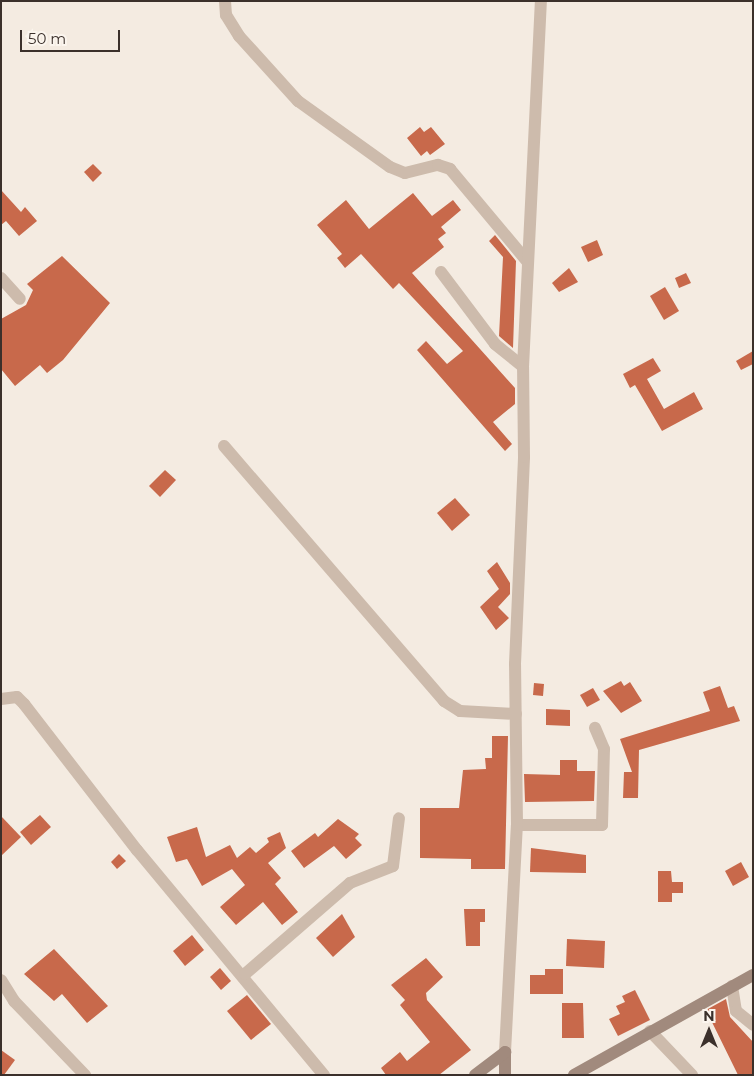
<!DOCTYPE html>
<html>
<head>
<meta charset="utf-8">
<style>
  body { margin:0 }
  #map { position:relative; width:754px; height:1076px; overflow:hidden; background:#f4ebe1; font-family:Montserrat,sans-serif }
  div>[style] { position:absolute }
  .building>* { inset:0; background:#c8694b }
  .street>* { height:12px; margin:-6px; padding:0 6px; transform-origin:6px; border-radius:6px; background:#cdbbac }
  .secondary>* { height:12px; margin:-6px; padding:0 6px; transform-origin:6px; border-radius:6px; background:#a18a7d }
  span { translate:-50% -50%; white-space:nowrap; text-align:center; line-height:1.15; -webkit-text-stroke:4px #fbf5ee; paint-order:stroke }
  .frame { position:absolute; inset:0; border:2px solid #3b302b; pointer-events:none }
  .north { position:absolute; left:684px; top:1006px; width:50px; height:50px; -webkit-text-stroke:4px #fbf5ee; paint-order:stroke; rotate:0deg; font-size:14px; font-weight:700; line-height:20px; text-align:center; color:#3b302b }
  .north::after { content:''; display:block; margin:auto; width:18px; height:22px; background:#3b302b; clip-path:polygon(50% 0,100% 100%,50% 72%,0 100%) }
  .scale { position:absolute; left:20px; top:30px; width:100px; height:22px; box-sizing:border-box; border:2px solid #3b302b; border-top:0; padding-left:6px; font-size:15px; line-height:18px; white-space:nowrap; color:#3b302b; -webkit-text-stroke:4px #fbf5ee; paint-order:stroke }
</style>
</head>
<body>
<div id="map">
  <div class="building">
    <div style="clip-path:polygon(420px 127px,424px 132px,431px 127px,445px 144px,430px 155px,427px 151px,421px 156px,407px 138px)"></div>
    <div style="clip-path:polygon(93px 164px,102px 173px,93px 182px,84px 172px)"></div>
    <div style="clip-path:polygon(1px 190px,21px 212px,25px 207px,37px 221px,19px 236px,6px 221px,1px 225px)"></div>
    <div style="clip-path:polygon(413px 193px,432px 216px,453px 200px,461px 210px,441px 227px,446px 233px,438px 239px,444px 247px,412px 273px,515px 388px,515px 404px,493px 422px,512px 444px,505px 451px,417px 350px,426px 341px,447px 364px,463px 351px,399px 283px,393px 289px,361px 254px,345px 268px,337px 258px,342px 254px,317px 225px,346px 200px,369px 229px)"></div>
    <div style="clip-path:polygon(495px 235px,516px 261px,513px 348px,499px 336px,503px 257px,489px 241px)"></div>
    <div style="clip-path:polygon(597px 240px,603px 255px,588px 262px,581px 247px)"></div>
    <div style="clip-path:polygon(62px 256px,110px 303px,63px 360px,47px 373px,40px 365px,15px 386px,1px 369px,1px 319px,26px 305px,33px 290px,27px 284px)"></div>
    <div style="clip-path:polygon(569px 268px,578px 282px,559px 292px,552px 283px)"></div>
    <div style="clip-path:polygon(686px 273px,691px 283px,679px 288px,675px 278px)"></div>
    <div style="clip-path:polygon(665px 287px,679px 311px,664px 320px,650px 296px)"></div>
    <div style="clip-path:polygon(753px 351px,753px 364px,741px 370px,736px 361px)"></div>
    <div style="clip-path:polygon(653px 358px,661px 371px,647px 379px,664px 409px,694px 392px,703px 409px,662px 431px,635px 385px,630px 388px,623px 374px)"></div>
    <div style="clip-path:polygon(165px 470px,176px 480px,160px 497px,149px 486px)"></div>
    <div style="clip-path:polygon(455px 498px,470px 515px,452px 531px,437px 513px)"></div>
    <div style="clip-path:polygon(497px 562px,510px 583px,510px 594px,498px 607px,509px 618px,496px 630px,480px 607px,499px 589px,487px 571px)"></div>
    <div style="clip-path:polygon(621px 681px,624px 686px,630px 682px,642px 701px,621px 713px,603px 691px)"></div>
    <div style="clip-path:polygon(534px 683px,544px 684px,543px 696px,533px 695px)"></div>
    <div style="clip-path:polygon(720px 686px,728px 708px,734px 706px,740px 721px,639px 750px,638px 798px,623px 798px,624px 772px,632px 772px,620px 739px,710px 711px,703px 692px)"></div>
    <div style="clip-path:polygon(593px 688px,600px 700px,587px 707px,580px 695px)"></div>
    <div style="clip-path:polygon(546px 709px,570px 710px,570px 726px,546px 725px)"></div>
    <div style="clip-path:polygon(492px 736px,508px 736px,505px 869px,471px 869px,471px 859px,420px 858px,420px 808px,459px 808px,463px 770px,486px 769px,485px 758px,492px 758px)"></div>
    <div style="clip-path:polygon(560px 760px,577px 760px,577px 771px,595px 771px,594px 801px,525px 802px,524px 774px,560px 775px)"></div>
    <div style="clip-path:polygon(40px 815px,51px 827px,31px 845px,20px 832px)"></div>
    <div style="clip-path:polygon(1px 816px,21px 837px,1px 856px)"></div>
    <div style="clip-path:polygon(338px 819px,359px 834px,355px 838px,362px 845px,346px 859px,334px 846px,304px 868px,291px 851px,315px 833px,318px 837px)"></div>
    <div style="clip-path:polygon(197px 827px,206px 857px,230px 845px,237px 858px,250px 847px,256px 853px,269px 842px,267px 838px,280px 832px,286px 848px,268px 863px,281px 878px,275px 884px,298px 912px,282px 925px,263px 902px,236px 925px,220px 907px,245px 885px,232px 869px,202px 886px,187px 859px,176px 862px,167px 837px)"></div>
    <div style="clip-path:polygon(531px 848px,586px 855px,586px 873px,530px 872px)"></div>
    <div style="clip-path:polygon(119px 854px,126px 861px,117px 869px,111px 862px)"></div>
    <div style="clip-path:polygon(741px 862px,749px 877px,733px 886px,725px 871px)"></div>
    <div style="clip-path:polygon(658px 871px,671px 871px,672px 882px,683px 882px,683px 893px,672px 893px,672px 902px,658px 902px)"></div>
    <div style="clip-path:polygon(464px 909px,485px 909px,485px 922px,480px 922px,480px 946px,466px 946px)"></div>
    <div style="clip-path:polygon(342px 914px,355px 937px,333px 957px,316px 938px)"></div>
    <div style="clip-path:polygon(192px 935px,204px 950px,185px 966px,173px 951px)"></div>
    <div style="clip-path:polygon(567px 939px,605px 941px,604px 968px,566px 966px)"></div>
    <div style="clip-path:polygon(54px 949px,108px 1006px,87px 1023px,62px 994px,54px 1001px,24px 974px)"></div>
    <div style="clip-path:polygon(426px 958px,443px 977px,426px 993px,427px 1000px,471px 1050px,439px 1075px,386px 1075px,381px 1068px,400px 1052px,407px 1061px,430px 1042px,400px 1005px,405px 1000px,391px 985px)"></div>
    <div style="clip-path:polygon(220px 968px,231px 981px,221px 990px,210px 977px)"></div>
    <div style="clip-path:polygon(545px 969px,563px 969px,563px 994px,530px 994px,530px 975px,545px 975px)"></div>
    <div style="clip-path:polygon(635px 990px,650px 1020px,618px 1036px,609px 1019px,620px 1014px,616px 1006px,625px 1002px,622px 996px)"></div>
    <div style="clip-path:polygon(247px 995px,271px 1024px,251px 1040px,227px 1011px)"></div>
    <div style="clip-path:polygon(726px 999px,730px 1017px,753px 1042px,753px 1075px,738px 1075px,706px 1010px)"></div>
    <div style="clip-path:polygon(562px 1003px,583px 1003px,584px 1038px,562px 1038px)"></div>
    <div style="clip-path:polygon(1px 1050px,15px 1060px,4px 1075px,1px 1075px)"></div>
  </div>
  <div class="street">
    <div style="left:225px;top:1px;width:14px;rotate:86deg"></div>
    <div style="left:226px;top:15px;width:25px;rotate:58deg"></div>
    <div style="left:239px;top:36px;width:88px;rotate:47.8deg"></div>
    <div style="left:298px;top:101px;width:113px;rotate:35.7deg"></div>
    <div style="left:390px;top:167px;width:16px;rotate:22deg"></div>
    <div style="left:405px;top:173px;width:34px;rotate:-14deg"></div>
    <div style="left:438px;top:165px;width:13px;rotate:18deg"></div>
    <div style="left:450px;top:169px;width:120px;rotate:50.1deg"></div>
    <div style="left:441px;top:272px;width:90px;rotate:53.1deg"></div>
    <div style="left:495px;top:344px;width:36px;rotate:39deg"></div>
    <div style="left:1px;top:278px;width:28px;rotate:48deg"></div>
    <div style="left:224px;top:446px;width:337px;rotate:49.2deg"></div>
    <div style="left:444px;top:701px;width:19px;rotate:32deg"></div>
    <div style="left:460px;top:711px;width:56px;rotate:3.1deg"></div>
    <div style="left:1px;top:699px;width:16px;rotate:-7deg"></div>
    <div style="left:17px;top:697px;width:10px;rotate:45deg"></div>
    <div style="left:24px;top:704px;width:185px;rotate:52.3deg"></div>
    <div style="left:137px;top:850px;width:293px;rotate:50.3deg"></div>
    <div style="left:517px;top:825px;width:85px"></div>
    <div style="left:602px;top:825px;width:76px;rotate:-88.5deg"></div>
    <div style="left:604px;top:749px;width:23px;rotate:-113deg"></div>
    <div style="left:245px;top:974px;width:139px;rotate:-40.9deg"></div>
    <div style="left:350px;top:883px;width:46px;rotate:-21.6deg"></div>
    <div style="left:393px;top:866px;width:48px;rotate:-82.9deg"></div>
    <div style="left:1px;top:980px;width:25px;rotate:58deg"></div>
    <div style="left:14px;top:1001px;width:103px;rotate:46.2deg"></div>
    <div style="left:732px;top:986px;width:25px;rotate:81deg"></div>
    <div style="left:736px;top:1011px;width:22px;rotate:39deg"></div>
    <div style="left:650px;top:1031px;width:61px;rotate:46.3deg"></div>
    <div style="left:505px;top:1052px;width:227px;rotate:-87deg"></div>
    <div style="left:517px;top:825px;width:161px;rotate:-90.7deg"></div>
    <div style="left:515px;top:664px;width:207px;rotate:-87.5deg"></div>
    <div style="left:524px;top:457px;width:90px;rotate:-90.6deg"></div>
    <div style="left:523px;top:367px;width:366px;rotate:-87.2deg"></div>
  </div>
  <div class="secondary">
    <div style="left:505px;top:1052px;width:23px;rotate:90deg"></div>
    <div style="left:475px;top:1075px;width:38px;rotate:-37deg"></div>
    <div style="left:574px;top:1075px;width:205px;rotate:-29.2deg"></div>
  </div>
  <div class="frame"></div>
  <div class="north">N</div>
  <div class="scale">50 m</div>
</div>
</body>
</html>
